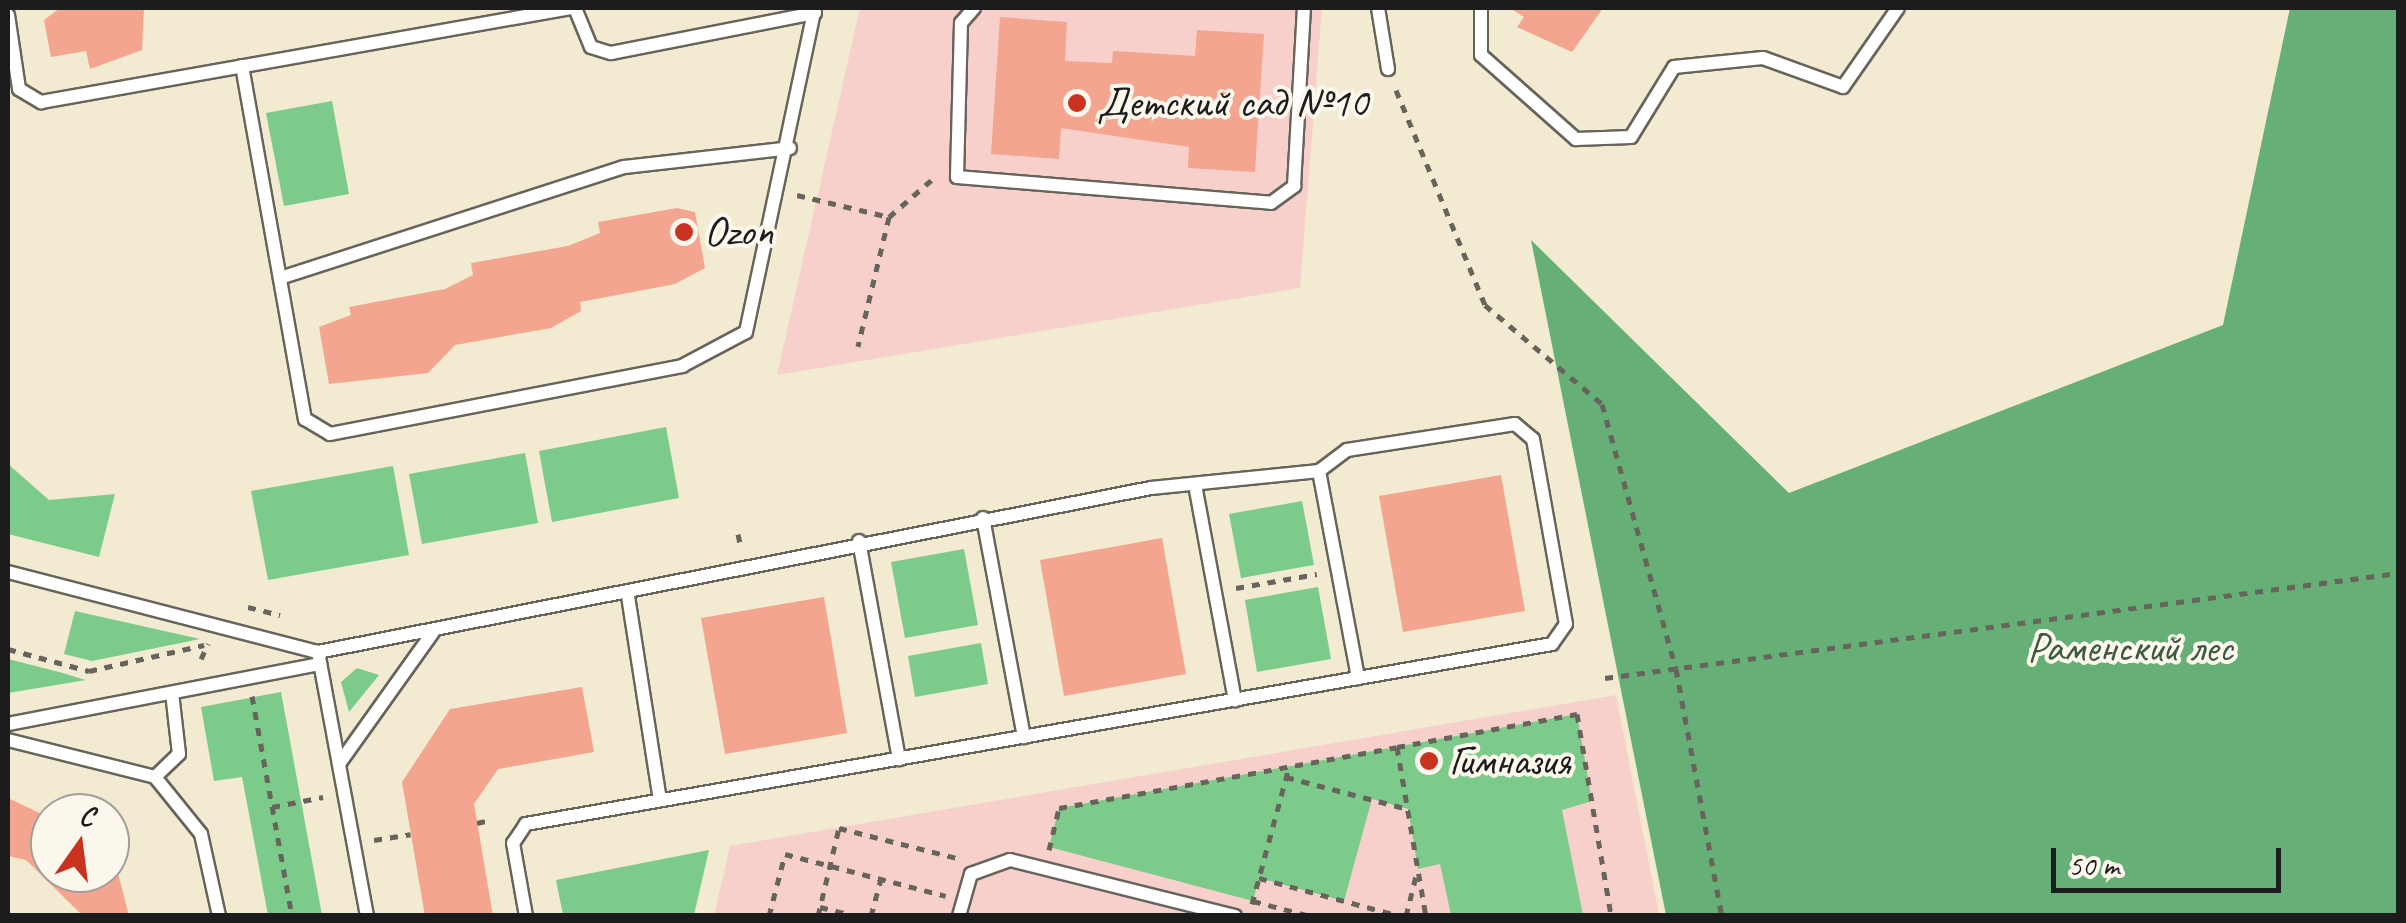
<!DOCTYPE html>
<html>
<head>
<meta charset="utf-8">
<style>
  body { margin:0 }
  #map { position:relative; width:2406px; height:923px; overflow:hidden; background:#f2ead1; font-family:Caveat,sans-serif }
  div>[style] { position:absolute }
  .built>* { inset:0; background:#f7d0cc }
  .green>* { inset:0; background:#7dcb8b }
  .forest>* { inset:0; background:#66af77 }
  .building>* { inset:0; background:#f3a58f }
  .path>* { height:5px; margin-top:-2.5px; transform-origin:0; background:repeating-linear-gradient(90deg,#67645b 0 8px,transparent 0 16px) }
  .roads { filter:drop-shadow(2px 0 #67645b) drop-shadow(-2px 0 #67645b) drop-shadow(0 2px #67645b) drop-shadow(0 -2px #67645b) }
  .lane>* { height:12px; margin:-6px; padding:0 6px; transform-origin:6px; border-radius:6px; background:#fff }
  .dots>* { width:28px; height:28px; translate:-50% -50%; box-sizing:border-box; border:5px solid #fbf7ec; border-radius:50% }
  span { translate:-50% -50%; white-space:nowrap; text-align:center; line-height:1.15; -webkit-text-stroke:8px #fbf7ec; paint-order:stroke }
  .poi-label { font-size:42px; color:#1c1c1c }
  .left { translate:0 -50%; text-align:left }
  .park-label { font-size:42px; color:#3e5943 }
  .frame { position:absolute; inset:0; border:10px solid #1c1c1c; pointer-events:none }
  .north { position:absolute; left:30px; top:793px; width:100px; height:100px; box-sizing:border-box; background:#fbf7ec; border:2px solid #a29f99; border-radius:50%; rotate:14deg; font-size:28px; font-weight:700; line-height:40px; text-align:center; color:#1c1c1c }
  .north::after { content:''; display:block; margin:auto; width:35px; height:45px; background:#c8321e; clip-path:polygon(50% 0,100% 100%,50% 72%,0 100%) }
  .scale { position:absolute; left:2051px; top:848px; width:230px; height:45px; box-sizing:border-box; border:5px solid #1c1c1c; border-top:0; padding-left:12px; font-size:30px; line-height:35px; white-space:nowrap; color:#1c1c1c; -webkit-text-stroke:8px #fbf7ec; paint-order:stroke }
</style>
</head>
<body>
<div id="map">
  <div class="built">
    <div style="clip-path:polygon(860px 8px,1322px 8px,1300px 288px,777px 375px)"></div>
    <div style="clip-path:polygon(1616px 695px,1659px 915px,714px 916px,730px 846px)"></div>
  </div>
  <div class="green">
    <div style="clip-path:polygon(332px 101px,349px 194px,284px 206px,266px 113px)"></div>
    <div style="clip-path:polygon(666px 427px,679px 498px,552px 522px,539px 451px)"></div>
    <div style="clip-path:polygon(525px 453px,538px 523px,422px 544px,409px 474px)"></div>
    <div style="clip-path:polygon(8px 464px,49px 500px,115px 494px,99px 557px,8px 534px)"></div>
    <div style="clip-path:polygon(393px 466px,409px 555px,268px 580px,251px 491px)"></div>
    <div style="clip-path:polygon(1302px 501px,1314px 565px,1241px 578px,1229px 514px)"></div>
    <div style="clip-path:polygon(964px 549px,978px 625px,905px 638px,891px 562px)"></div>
    <div style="clip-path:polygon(1318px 587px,1331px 659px,1257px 672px,1245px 600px)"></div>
    <div style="clip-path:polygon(75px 611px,200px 639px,92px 661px,64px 654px)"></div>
    <div style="clip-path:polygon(981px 643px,988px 684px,915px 697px,908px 656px)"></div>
    <div style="clip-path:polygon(8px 659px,59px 672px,86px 680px,8px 693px)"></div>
    <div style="clip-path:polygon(357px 668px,379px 675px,349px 712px,341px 682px)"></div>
    <div style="clip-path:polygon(281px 692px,322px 915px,268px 915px,242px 777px,214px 781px,201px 707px)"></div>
    <div style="clip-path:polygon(1577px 714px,1592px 801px,1562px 810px,1583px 915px,1451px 915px,1440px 864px,1418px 869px,1408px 809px,1372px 799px,1344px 901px,1259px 878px,1253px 901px,1049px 847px,1059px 808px)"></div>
    <div style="clip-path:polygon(709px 850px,694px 915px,563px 915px,556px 880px)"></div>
  </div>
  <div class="forest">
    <div style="clip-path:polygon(2290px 8px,2398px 8px,2398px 915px,1666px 915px,1531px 240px,1789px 493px,2223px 325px)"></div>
  </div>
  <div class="building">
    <div style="clip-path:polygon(60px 8px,144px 8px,142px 50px,90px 69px,86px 51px,51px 57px,44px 20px)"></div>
    <div style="clip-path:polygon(1510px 8px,1603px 8px,1572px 52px,1517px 27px,1524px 17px)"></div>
    <div style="clip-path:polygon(1000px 17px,1067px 22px,1065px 61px,1112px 63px,1113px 51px,1195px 56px,1197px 30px,1264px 34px,1255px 172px,1188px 168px,1189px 147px,1061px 128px,1059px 159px,991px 154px)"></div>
    <div style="clip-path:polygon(677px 208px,695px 212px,705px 268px,675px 284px,580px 302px,581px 311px,551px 328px,455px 345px,428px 373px,329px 384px,319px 327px,351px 315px,349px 307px,445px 289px,473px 275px,471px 263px,568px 246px,600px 233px,598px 222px)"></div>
    <div style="clip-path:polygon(1501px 475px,1525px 611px,1403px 632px,1379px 496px)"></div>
    <div style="clip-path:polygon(1162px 538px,1186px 674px,1064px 696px,1040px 560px)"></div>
    <div style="clip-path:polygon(824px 597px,847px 733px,725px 754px,701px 618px)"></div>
    <div style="clip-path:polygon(582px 687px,594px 752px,498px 769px,474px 804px,493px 916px,425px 916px,402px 782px,450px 709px)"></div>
    <div style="clip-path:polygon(8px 798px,50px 818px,50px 873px,118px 873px,129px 916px,83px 916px,26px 860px,8px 856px)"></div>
  </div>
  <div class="path">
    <div style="left:1396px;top:90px;width:233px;rotate:67.5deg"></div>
    <div style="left:1485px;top:305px;width:153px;rotate:40.2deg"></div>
    <div style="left:1602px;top:404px;width:275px;rotate:74.4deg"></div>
    <div style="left:1676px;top:669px;width:251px;rotate:79.5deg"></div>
    <div style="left:797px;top:195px;width:95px;rotate:13.4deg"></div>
    <div style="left:889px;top:217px;width:133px;rotate:103.5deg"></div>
    <div style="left:889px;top:217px;width:62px;rotate:-41.1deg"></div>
    <div style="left:738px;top:534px;width:14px;rotate:78deg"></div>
    <div style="left:1236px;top:588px;width:82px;rotate:-9.8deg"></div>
    <div style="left:248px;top:607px;width:33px;rotate:14deg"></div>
    <div style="left:8px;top:649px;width:84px;rotate:15.2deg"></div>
    <div style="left:89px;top:671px;width:118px;rotate:-12.7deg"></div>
    <div style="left:201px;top:659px;width:17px;rotate:-65deg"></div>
    <div style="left:1605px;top:678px;width:800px;rotate:-7.54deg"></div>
    <div style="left:252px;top:696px;width:224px;rotate:79.7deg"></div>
    <div style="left:1397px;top:747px;width:183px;rotate:-10.4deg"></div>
    <div style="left:1577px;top:714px;width:205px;rotate:80.4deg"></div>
    <div style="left:1286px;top:777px;width:126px;rotate:14.7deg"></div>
    <div style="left:272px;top:807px;width:52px;rotate:-11.1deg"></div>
    <div style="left:477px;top:823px;width:9px;rotate:-13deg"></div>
    <div style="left:374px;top:840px;width:37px;rotate:-9deg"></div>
    <div style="left:1049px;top:850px;width:43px;rotate:-76.6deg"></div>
    <div style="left:1059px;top:808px;width:343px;rotate:-10.2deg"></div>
    <div style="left:1397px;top:747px;width:171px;rotate:80.3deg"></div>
    <div style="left:1259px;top:878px;width:146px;rotate:15.1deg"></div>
    <div style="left:1253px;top:901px;width:59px;rotate:14.7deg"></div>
    <div style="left:1252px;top:904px;width:142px;rotate:-74.9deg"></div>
    <div style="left:820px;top:907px;width:37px;rotate:14deg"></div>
    <div style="left:769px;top:916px;width:64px;rotate:-75.5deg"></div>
    <div style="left:785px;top:854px;width:166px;rotate:14.6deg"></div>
    <div style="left:818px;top:916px;width:90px;rotate:-76.6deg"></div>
    <div style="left:839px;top:828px;width:122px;rotate:14.3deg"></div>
    <div style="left:871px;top:916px;width:38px;rotate:-75deg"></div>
    <div style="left:1406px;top:916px;width:45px;rotate:-76deg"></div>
  </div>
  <div class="roads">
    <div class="lane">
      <div style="left:575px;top:8px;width:42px;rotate:67.7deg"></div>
      <div style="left:591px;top:47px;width:21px;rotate:17deg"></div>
      <div style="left:611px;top:53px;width:208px;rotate:-11.1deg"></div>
      <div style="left:974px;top:8px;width:20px;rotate:131deg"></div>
      <div style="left:961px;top:23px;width:154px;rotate:91.5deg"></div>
      <div style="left:957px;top:177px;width:315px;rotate:4.7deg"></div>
      <div style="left:1271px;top:203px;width:29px;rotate:-36deg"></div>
      <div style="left:1294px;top:186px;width:178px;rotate:-86.8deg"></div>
      <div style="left:1378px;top:8px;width:62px;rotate:80.7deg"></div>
      <div style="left:1481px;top:8px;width:47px;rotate:90deg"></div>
      <div style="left:1481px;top:55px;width:127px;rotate:41.5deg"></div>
      <div style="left:1576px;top:139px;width:55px;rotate:-2.1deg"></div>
      <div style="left:1631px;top:137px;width:82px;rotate:-58.4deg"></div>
      <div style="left:1674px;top:67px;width:89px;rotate:-5.8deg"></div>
      <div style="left:1763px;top:58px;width:85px;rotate:19.9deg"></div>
      <div style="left:1843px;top:87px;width:96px;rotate:-55.2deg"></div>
      <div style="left:8px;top:15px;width:75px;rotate:81.5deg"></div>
      <div style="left:19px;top:89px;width:26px;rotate:31deg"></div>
      <div style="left:41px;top:102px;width:538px;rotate:-10.06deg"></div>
      <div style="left:242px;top:66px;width:359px;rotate:79.9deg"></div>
      <div style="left:305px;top:419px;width:29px;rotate:31deg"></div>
      <div style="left:330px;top:434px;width:359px;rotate:-10.9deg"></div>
      <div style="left:682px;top:366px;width:72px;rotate:-28deg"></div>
      <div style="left:746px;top:332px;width:331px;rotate:-78deg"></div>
      <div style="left:280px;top:278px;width:361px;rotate:-17.9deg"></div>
      <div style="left:624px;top:167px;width:167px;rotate:-6.5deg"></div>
      <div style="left:1319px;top:471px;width:211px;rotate:79.3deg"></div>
      <div style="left:1196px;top:490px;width:214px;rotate:79.5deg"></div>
      <div style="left:983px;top:518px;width:223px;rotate:79.4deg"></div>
      <div style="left:859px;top:541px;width:222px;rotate:79.6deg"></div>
      <div style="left:8px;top:572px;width:320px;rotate:14.5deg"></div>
      <div style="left:628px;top:596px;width:206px;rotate:81.1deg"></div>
      <div style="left:8px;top:724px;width:318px;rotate:-10.9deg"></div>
      <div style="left:8px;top:740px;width:152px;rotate:14.1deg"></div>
      <div style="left:155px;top:777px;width:73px;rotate:51.1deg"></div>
      <div style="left:201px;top:834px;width:84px;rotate:77.6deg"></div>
      <div style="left:339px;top:764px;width:163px;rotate:-54.5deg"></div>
      <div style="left:155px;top:777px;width:33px;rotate:-44deg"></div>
      <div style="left:179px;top:754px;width:61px;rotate:-96.5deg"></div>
      <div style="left:367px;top:916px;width:269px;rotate:-100.5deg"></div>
      <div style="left:318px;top:652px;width:849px;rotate:-11.14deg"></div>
      <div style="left:1151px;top:488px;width:169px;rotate:-5.8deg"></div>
      <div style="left:1319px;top:471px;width:35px;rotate:-37deg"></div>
      <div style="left:1347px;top:450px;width:170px;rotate:-8.8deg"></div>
      <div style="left:1515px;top:424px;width:23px;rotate:40deg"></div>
      <div style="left:1533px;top:439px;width:188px;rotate:79.9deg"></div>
      <div style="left:1566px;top:624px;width:24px;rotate:125deg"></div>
      <div style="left:1552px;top:644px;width:1042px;rotate:170.05deg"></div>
      <div style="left:526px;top:824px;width:23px;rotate:124deg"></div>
      <div style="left:513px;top:843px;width:74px;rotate:79.9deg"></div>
      <div style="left:959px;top:916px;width:44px;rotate:-74.1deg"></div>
      <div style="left:971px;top:874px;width:41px;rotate:-19.7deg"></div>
      <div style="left:1010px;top:860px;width:232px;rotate:14deg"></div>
    </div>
  </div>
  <div class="dots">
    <div style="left:1077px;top:103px;background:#c8321e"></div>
    <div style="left:684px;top:232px;background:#c8321e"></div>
    <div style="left:1429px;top:761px;background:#c8321e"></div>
  </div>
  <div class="poi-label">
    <span class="left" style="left:1097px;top:103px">Детский сад №10</span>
    <span class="left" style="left:704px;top:232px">Ozon</span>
    <span class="left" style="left:1449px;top:761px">Гимназия</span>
  </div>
  <div class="park-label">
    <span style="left:2130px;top:648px">Раменский лес</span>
  </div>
  <div class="frame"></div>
  <div class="north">С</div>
  <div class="scale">50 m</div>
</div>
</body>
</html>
